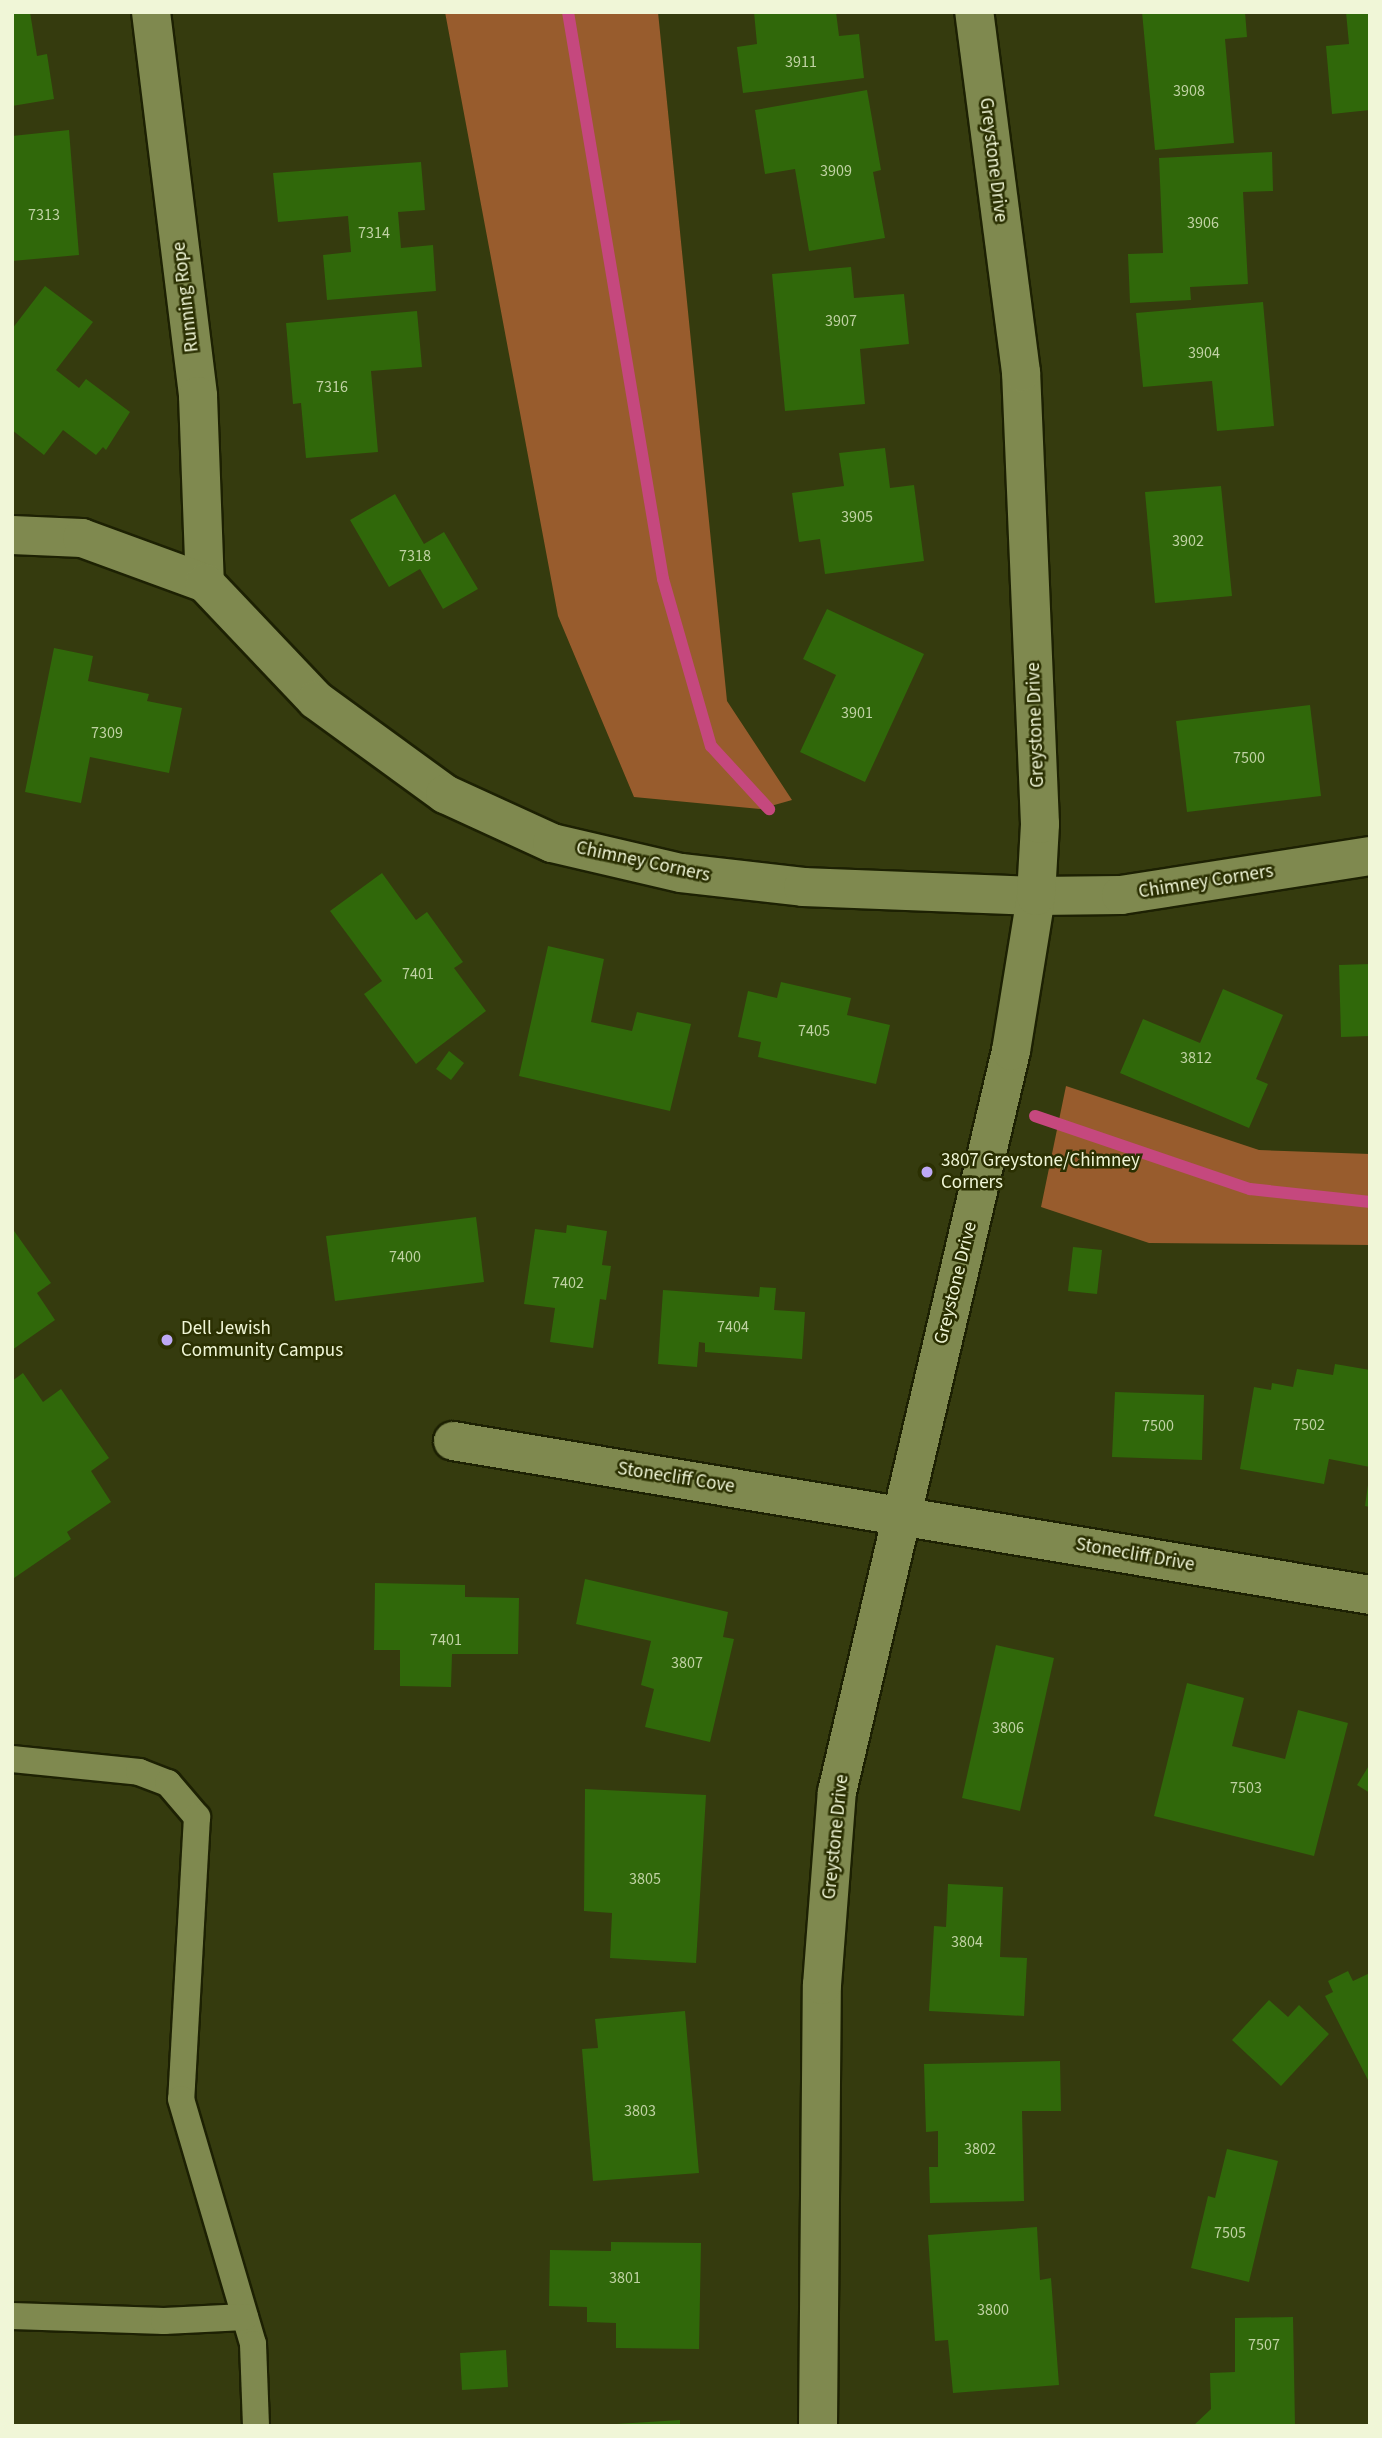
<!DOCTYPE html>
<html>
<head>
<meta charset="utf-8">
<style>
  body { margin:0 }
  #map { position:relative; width:1382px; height:2438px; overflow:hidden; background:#353b0e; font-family:"Source Sans 3",sans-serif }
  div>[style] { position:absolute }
  .forest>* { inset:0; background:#985c2d }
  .stream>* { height:12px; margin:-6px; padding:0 6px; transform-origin:6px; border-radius:6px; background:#c5487e }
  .building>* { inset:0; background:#30680a }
  .roads { filter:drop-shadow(2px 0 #1d2103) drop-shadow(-2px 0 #1d2103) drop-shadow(0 2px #1d2103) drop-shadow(0 -2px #1d2103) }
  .service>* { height:26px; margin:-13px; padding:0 13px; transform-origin:13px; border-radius:13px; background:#7f894f }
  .minor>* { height:38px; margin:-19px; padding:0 19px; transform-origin:19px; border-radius:19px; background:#7f894f }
  .tertiary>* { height:38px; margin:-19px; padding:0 19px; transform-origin:19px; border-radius:19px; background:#7f894f }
  .dots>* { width:19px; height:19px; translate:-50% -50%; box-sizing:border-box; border:4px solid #2b3002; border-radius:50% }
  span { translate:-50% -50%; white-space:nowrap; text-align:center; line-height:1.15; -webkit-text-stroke:5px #2b3002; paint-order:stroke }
  .number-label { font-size:16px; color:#c0d2a4 }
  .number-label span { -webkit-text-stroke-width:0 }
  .street-label { font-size:19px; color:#f0f6d7 }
  .poi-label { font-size:19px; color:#f0f6d7 }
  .left { translate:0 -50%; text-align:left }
  .frame { position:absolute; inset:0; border:14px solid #f0f6d7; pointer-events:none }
</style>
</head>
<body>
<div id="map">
  <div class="forest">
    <div style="clip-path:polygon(445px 12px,658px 12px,727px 701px,792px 800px,760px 809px,634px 797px,558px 616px)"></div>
    <div style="clip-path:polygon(1066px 1086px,1259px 1150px,1370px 1154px,1370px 1245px,1149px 1243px,1041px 1207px)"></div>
  </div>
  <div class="stream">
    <div style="left:568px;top:12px;width:575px;rotate:80.49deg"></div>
    <div style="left:663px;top:579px;width:174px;rotate:74deg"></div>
    <div style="left:711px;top:746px;width:86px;rotate:47.4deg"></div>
    <div style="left:1035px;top:1116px;width:227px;rotate:18.8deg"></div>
    <div style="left:1250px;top:1189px;width:121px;rotate:6.2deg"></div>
  </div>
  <div class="building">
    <div style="clip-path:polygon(12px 12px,30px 12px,37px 56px,47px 54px,54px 99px,12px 106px)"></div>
    <div style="clip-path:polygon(754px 12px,836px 12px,839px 36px,859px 34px,864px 78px,743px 93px,737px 47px,757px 44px)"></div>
    <div style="clip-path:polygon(1142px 12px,1245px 12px,1247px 37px,1225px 39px,1234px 143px,1155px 150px)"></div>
    <div style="clip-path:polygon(1346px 12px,1370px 12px,1370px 110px,1332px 114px,1326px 46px,1349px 44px)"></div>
    <div style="clip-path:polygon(867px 90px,881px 170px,873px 172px,885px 238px,809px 251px,795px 169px,765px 174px,755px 110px)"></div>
    <div style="clip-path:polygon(69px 130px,79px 255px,12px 261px,12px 136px)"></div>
    <div style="clip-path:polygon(1272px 152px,1273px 191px,1243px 192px,1248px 284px,1190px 287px,1191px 300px,1130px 303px,1128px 254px,1163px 253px,1159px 158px)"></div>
    <div style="clip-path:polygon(421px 162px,425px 210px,398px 212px,401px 248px,433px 245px,436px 291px,327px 300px,323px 255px,351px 252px,348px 216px,278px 222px,273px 173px)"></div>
    <div style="clip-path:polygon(851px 267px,854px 298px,904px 294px,909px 344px,860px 349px,865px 404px,785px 411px,772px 274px)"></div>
    <div style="clip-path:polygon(45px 286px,93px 322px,56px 370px,79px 388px,86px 379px,130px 412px,106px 450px,103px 447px,96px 455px,63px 430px,44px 455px,12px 430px,12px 329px)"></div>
    <div style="clip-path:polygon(1263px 302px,1274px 426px,1217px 431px,1212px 381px,1143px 387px,1136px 313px)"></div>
    <div style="clip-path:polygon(417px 311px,422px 367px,371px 371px,378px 452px,306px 458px,301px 403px,293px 404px,286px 323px)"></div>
    <div style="clip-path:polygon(885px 448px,890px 488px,914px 485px,924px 561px,825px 574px,820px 539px,799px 542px,792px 493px,844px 486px,839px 453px)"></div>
    <div style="clip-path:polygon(1221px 486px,1232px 596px,1155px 603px,1145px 492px)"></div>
    <div style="clip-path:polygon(395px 494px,424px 544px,444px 532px,478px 589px,443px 609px,420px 569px,389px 587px,350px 520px)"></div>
    <div style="clip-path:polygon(827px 609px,924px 654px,865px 782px,800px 752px,836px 675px,803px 659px)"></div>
    <div style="clip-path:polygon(54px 648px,93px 656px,88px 681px,149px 694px,147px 701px,182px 708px,169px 773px,90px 757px,81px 803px,25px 792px)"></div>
    <div style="clip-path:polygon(1310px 705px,1321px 796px,1187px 812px,1176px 721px)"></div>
    <div style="clip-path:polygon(382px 873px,416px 920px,427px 912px,463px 962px,454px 968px,486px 1011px,416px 1064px,364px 994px,382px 981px,330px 911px)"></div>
    <div style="clip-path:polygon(548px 946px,604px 959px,591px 1022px,632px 1031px,637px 1012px,691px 1024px,670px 1111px,519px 1076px)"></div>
    <div style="clip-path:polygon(1370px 964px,1370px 1036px,1341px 1037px,1339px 965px)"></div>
    <div style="clip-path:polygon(781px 982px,851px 998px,847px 1015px,890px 1025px,876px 1084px,758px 1057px,761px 1042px,738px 1037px,748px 991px,777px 998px)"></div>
    <div style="clip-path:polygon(1223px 989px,1283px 1015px,1256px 1079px,1268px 1084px,1249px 1128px,1120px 1073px,1143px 1019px,1200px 1043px)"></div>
    <div style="clip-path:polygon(449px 1051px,464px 1063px,451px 1080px,436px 1069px)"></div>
    <div style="clip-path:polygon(476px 1217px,484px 1282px,335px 1301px,326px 1236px)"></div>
    <div style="clip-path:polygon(567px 1225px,607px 1231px,602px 1265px,611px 1266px,606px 1300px,600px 1299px,593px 1348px,550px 1342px,555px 1308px,524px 1304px,535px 1229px,566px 1233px)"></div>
    <div style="clip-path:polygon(12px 1228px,51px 1283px,37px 1293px,55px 1320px,12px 1350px)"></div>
    <div style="clip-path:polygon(1073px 1247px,1102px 1250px,1097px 1294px,1068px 1291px)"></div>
    <div style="clip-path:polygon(760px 1287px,776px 1288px,774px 1310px,805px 1312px,802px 1359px,705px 1352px,705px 1343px,699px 1342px,697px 1367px,658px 1364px,663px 1290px,759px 1297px)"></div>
    <div style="clip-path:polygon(1335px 1364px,1370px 1370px,1370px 1467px,1329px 1459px,1324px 1484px,1240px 1469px,1254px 1387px,1271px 1390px,1272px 1383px,1293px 1387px,1297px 1369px,1333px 1375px)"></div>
    <div style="clip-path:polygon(23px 1373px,43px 1402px,61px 1389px,109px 1458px,91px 1471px,111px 1502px,67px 1532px,71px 1539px,14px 1578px,12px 1381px)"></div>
    <div style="clip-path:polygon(1115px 1392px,1204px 1395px,1202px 1460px,1112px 1457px)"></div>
    <div style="clip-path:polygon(1368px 1485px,1370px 1486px,1370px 1507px,1365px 1506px)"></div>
    <div style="clip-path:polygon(585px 1579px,728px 1612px,723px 1637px,734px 1639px,710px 1742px,645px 1727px,654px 1689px,641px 1685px,651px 1641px,576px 1624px)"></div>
    <div style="clip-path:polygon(375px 1583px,465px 1585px,465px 1597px,519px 1598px,518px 1654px,452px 1654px,451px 1687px,400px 1686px,400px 1650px,374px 1650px)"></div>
    <div style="clip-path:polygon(996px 1645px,1054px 1658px,1020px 1811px,962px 1798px)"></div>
    <div style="clip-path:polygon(1187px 1683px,1244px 1698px,1232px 1746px,1285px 1759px,1298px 1710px,1348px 1723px,1314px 1856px,1154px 1816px)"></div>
    <div style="clip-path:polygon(1370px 1764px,1370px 1793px,1357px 1785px)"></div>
    <div style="clip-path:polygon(585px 1789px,706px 1795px,696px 1963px,610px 1958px,612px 1913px,584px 1911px)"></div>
    <div style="clip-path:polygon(948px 1884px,1003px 1887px,1000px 1957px,1027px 1958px,1024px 2016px,929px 2011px,934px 1926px,946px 1927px)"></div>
    <div style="clip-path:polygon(1348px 1971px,1353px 1981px,1370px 1973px,1370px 2084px,1325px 1996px,1333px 1992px,1328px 1981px)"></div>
    <div style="clip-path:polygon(1269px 2000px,1288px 2017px,1299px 2005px,1329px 2034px,1281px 2086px,1232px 2040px)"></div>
    <div style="clip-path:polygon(685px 2011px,699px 2173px,593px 2181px,582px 2049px,598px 2048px,595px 2019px)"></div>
    <div style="clip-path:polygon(1060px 2061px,1061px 2111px,1022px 2111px,1024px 2201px,930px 2203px,929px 2167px,938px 2167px,938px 2131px,926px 2132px,924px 2064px)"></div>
    <div style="clip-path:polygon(1227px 2149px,1278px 2161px,1249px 2282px,1191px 2268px,1208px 2196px,1215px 2198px)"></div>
    <div style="clip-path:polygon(1037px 2227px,1040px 2280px,1051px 2278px,1059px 2385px,953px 2393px,948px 2340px,935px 2341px,928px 2235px)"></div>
    <div style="clip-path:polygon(611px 2242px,701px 2243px,699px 2349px,616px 2348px,616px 2323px,587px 2322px,587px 2307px,549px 2306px,550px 2250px,611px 2251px)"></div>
    <div style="clip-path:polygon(1293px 2317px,1295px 2426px,1193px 2426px,1211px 2409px,1210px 2373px,1235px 2372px,1235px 2318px)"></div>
    <div style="clip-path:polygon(506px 2350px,508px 2387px,462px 2390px,460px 2353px)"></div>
    <div style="clip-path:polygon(680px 2420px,680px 2426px,616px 2426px,616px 2424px)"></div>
  </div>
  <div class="roads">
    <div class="service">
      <div style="left:12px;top:1759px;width:128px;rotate:5.8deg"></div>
      <div style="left:139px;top:1772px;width:31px;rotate:21deg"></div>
      <div style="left:168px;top:1783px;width:45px;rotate:49.5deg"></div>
      <div style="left:197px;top:1817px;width:282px;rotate:93.2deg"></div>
      <div style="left:181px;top:2099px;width:255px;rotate:73.6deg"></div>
      <div style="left:253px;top:2344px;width:82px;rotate:87.9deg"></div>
      <div style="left:12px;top:2316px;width:152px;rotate:1.9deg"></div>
      <div style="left:164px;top:2321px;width:81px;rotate:-2.8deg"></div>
    </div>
    <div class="minor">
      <div style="left:151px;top:12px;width:387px;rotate:83deg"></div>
      <div style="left:198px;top:396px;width:187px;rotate:87.9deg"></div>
      <div style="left:12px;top:535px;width:70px;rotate:2.5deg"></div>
      <div style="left:82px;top:538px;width:131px;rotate:20.1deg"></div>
      <div style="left:205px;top:583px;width:161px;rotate:46.5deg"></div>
      <div style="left:316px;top:700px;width:160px;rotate:36.1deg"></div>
      <div style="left:445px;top:794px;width:118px;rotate:24.6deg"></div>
      <div style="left:552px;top:843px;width:132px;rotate:13.1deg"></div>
      <div style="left:681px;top:873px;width:123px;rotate:6.5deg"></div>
      <div style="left:803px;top:887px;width:233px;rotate:2.2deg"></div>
      <div style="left:1036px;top:896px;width:85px;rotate:-0.7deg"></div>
      <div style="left:1121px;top:895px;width:252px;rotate:-8.9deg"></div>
      <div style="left:453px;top:1441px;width:930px;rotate:9.53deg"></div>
    </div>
    <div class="tertiary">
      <div style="left:818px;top:2426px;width:441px;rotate:-89.5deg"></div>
      <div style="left:822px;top:1985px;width:194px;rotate:-85.6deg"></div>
      <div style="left:837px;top:1792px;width:761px;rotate:-76.79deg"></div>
      <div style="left:1011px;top:1051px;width:157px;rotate:-80.8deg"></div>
      <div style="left:1036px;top:896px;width:72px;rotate:-86.8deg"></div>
      <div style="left:1040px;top:824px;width:452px;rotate:-92.4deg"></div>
      <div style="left:1021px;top:372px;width:363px;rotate:-97.4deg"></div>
    </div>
  </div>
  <div class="dots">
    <div style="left:927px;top:1172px;background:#bea9f5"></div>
    <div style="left:167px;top:1340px;background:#bea9f5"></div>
  </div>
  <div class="number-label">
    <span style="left:801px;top:62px">3911</span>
    <span style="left:1189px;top:91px">3908</span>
    <span style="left:836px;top:171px">3909</span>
    <span style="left:44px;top:215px">7313</span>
    <span style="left:1203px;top:223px">3906</span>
    <span style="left:374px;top:233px">7314</span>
    <span style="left:841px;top:321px">3907</span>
    <span style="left:1204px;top:353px">3904</span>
    <span style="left:332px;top:387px">7316</span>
    <span style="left:857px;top:517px">3905</span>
    <span style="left:1188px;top:541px">3902</span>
    <span style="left:415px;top:556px">7318</span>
    <span style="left:857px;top:713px">3901</span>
    <span style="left:107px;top:733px">7309</span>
    <span style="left:1249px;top:758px">7500</span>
    <span style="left:418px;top:974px">7401</span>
    <span style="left:814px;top:1031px">7405</span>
    <span style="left:1196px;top:1058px">3812</span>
    <span style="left:405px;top:1257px">7400</span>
    <span style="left:568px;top:1283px">7402</span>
    <span style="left:733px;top:1327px">7404</span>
    <span style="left:1309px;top:1425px">7502</span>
    <span style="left:1158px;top:1426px">7500</span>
    <span style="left:446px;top:1640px">7401</span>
    <span style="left:687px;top:1663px">3807</span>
    <span style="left:1008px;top:1728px">3806</span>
    <span style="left:1246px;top:1788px">7503</span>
    <span style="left:645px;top:1879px">3805</span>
    <span style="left:967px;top:1942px">3804</span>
    <span style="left:640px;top:2111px">3803</span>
    <span style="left:980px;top:2149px">3802</span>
    <span style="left:1230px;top:2233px">7505</span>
    <span style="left:625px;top:2278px">3801</span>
    <span style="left:993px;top:2310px">3800</span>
    <span style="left:1264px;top:2345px">7507</span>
  </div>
  <div class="street-label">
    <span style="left:993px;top:160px;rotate:83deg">Greystone Drive</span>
    <span style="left:186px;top:297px;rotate:-97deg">Running Rope</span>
    <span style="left:1036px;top:725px;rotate:-92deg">Greystone Drive</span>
    <span style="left:643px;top:862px;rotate:12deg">Chimney Corners</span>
    <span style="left:1206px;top:882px;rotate:-9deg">Chimney Corners</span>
    <span style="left:956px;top:1283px;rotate:-76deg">Greystone Drive</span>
    <span style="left:676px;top:1478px;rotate:9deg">Stonecliff Cove</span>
    <span style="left:1135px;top:1555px;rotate:10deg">Stonecliff Drive</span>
    <span style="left:836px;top:1837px;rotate:-84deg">Greystone Drive</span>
  </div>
  <div class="poi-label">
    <span class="left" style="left:941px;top:1172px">3807 Greystone/Chimney<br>Corners</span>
    <span class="left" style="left:181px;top:1340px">Dell Jewish<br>Community Campus</span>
  </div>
  <div class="frame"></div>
</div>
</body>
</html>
